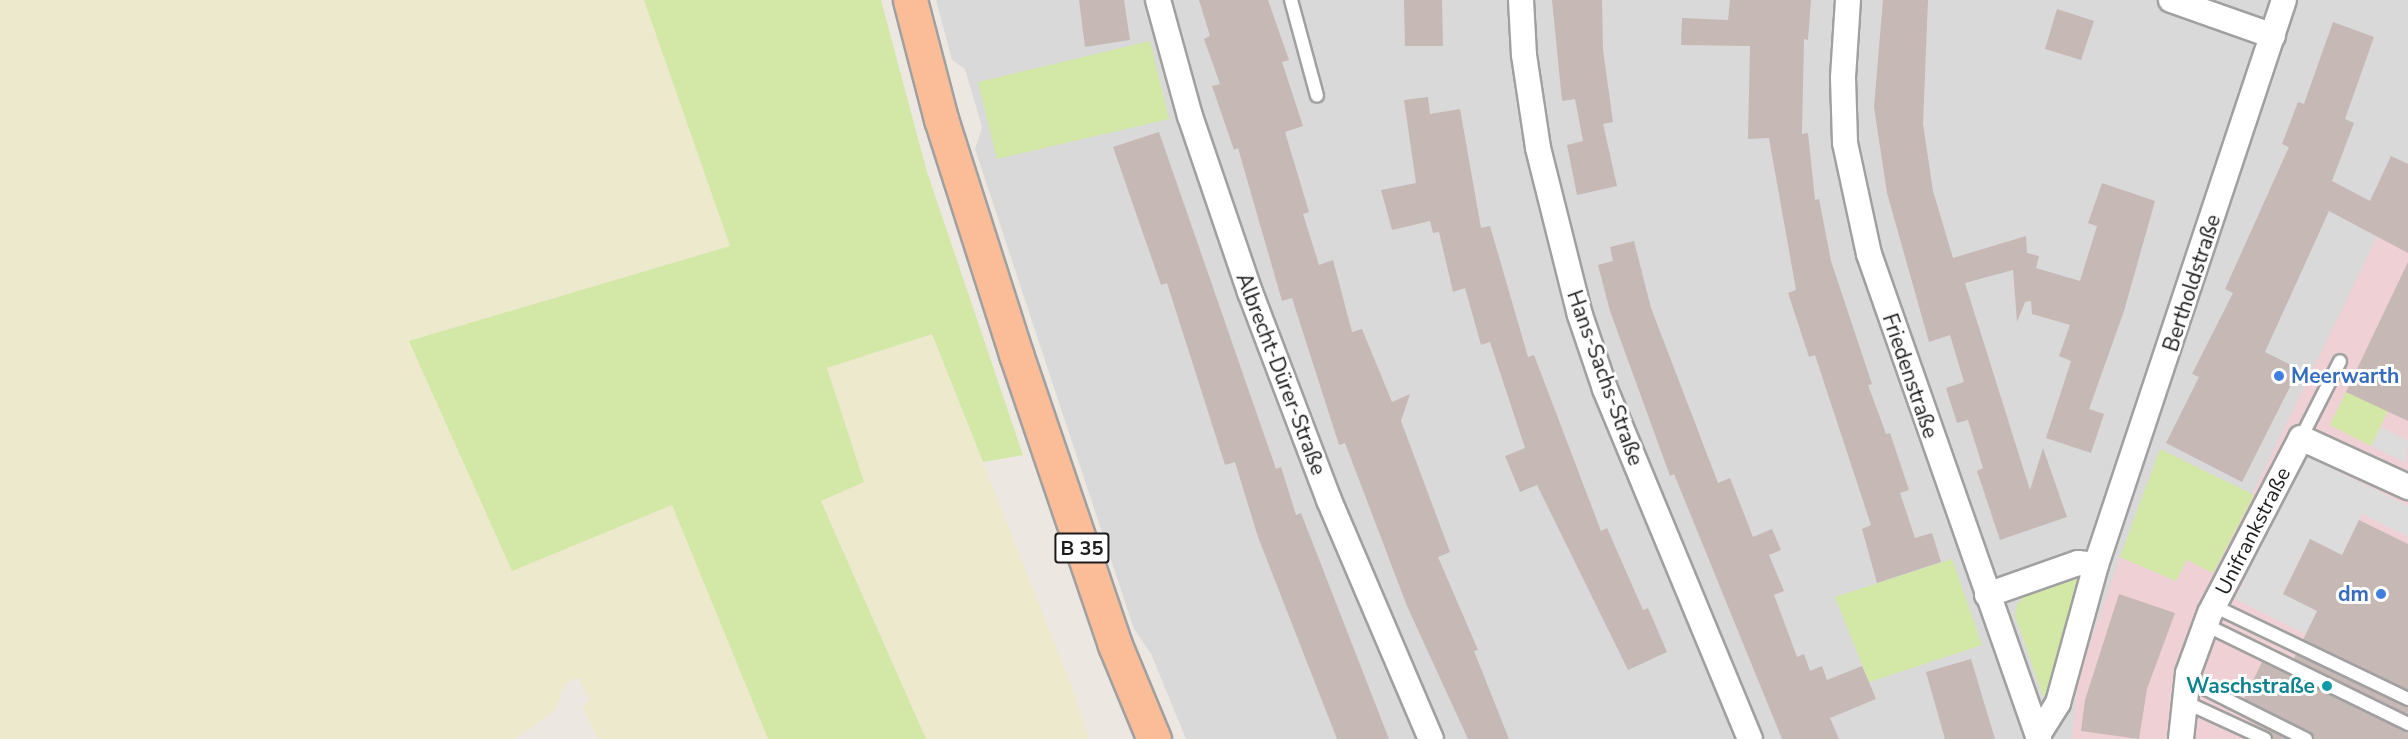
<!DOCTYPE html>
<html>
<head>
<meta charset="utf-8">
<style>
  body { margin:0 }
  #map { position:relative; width:2408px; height:739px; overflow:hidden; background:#ede7e1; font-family:"Nunito Sans",sans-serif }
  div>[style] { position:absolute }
  .residential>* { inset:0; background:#dad9d9 }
  .commercial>* { inset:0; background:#efd0d4 }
  .farmland>* { inset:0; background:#ede9cc }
  .grass>* { inset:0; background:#d3e8a6 }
  .parking>* { inset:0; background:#dcdcdc }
  .building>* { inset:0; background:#c5b8b5 }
  .roads { filter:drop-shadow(2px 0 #a0a0a0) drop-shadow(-2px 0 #a0a0a0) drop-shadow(0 2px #a0a0a0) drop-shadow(0 -2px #a0a0a0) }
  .service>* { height:12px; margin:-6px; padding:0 6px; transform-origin:6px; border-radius:6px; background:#fff }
  .minor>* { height:24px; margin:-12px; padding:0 12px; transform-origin:12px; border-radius:12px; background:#fff }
  .primary>* { height:33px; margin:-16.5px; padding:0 16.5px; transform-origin:16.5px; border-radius:16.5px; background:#fbbd98 }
  .dots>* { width:16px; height:16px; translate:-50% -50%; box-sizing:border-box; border:3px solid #fff; border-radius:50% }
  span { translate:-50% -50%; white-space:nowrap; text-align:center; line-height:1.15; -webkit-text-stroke:6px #fff; paint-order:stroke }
  .shield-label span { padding:2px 4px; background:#fff; border:2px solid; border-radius:4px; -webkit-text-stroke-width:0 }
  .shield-label { font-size:20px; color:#1c1c1c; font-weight:700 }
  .street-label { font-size:21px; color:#1c1c1c }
  .shop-label { font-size:21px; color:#366cbe; font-weight:700 }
  .left { translate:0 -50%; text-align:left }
  .right { translate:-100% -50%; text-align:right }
  .culture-label { font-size:21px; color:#0d838f; font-weight:700 }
</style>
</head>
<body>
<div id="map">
  <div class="residential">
    <div style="clip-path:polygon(936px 0,2408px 0,2408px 739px,1186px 739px,1151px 654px,1134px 629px,975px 149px,982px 127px,965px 69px,952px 60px)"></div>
  </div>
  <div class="commercial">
    <div style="clip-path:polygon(2408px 173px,2408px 739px,2072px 739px,2078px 677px,2120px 557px,2176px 581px,2187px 560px,2214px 573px)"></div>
  </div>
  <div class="farmland">
    <div style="clip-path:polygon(0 0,644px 0,730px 246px,410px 341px,512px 570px,672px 504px,768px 739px,598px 739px,582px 707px,590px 700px,578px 677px,564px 685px,556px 710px,515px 739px,0 739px)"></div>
    <div style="clip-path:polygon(932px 334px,1072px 687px,1089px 739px,926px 739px,821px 500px,864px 481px,827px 368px)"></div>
  </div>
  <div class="grass">
    <div style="clip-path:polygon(644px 0,881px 0,927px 172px,1023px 455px,983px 462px,932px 334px,827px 368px,864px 482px,821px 501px,926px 739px,768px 739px,672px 505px,512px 571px,409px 341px,730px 246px)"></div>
    <div style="clip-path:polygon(1150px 41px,1169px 119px,997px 159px,978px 82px)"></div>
    <div style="clip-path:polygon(2346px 392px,2388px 411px,2371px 446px,2330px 425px)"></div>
    <div style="clip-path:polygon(2160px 449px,2254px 495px,2213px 573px,2187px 560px,2176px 581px,2120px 557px)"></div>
    <div style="clip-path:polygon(1952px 559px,1982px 645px,1869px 682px,1835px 597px)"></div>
    <div style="clip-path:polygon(2071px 577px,2080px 580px,2049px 693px,2043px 696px,2015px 616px,2017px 605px,2023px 597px)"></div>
  </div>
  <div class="parking">
    <div style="clip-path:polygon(2381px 427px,2408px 441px,2406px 463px,2371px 446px)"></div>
    <div style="clip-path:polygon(2305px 455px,2408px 506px,2408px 537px,2362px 514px,2342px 555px,2310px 539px,2283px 593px,2317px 611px,2306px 634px,2235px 599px)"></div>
  </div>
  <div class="building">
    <div style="clip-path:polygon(1079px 0,1124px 0,1130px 40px,1085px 47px)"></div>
    <div style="clip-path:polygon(1199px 0,1268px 0,1289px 60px,1282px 62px,1303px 126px,1285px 132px,1309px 212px,1303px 214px,1319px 265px,1333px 260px,1352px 332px,1362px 329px,1392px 402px,1410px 394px,1401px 421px,1450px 552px,1438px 557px,1478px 650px,1474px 651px,1509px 739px,1468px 739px,1407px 606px,1345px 443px,1339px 445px,1292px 298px,1282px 301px,1238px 148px,1234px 150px,1212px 86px,1220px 84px,1204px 39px,1210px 36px)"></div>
    <div style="clip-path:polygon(1404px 0,1442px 0,1443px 46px,1405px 46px)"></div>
    <div style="clip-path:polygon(1552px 0,1602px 0,1603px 50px,1613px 122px,1603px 124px,1617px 186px,1577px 195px,1567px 145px,1583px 141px,1575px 99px,1562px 101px)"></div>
    <div style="clip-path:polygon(1730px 0,1811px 0,1808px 40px,1804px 39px,1802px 134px,1808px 133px,1815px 200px,1819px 199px,1831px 261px,1872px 384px,1868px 385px,1886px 434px,1890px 433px,1909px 490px,1900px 493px,1915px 538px,1932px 533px,1941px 562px,1877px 583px,1862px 529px,1871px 525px,1815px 355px,1809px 357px,1788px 293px,1796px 290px,1769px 138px,1748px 139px,1750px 46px,1681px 45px,1682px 18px,1728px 20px)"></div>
    <div style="clip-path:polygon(1883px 0,1928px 0,1923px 124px,1933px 191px,1953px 258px,2026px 236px,2027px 253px,2039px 256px,2036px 268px,2080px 281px,2097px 226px,2088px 223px,2102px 183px,2155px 201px,2124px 311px,2089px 409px,2104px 414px,2091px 453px,2046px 438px,2071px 361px,2059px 356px,2070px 325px,2032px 314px,2031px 301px,2025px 302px,2017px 322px,2013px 270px,1965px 283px,2030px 490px,2043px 448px,2067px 517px,2000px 540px,1977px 471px,1983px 468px,1968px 420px,1957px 423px,1946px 388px,1964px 382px,1950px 335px,1929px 342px,1887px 193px,1874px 107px)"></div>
    <div style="clip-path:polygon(2057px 9px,2094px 21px,2081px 60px,2045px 49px)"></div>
    <div style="clip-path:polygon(2333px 22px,2374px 37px,2345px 119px,2354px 123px,2332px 181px,2370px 201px,2391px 156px,2408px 164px,2408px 253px,2329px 211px,2265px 352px,2299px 369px,2242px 482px,2166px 443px,2199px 377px,2192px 374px,2233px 293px,2225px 289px,2289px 147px,2282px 144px,2298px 102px,2304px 104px)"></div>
    <div style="clip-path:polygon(1428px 97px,1430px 114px,1460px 109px,1481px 228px,1490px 226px,1528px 357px,1534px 355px,1601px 531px,1607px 528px,1643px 610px,1648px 608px,1667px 652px,1628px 670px,1537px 485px,1520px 492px,1505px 456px,1525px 448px,1490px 342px,1481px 345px,1465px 288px,1453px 292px,1439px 232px,1433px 233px,1430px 221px,1392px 230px,1381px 190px,1416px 183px,1404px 100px)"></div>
    <div style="clip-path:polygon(1159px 132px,1276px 469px,1281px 467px,1296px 515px,1301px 513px,1389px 739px,1337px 739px,1258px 537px,1235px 462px,1225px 465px,1167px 283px,1161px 285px,1113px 147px)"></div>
    <div style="clip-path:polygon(1634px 241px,1651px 308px,1718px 483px,1730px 478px,1753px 537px,1772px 529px,1781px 550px,1769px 555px,1784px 591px,1774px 595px,1797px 657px,1804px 654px,1810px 671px,1822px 666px,1827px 680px,1862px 666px,1869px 682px,1876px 699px,1830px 718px,1839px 739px,1782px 739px,1674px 474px,1670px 476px,1610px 311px,1598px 265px,1613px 261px,1610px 247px)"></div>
    <div style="clip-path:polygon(2408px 262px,2408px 421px,2346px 392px)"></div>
    <div style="clip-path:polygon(2359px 520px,2408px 544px,2408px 690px,2303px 640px,2317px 611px,2283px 594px,2310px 539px,2342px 555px)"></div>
    <div style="clip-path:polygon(2119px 594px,2175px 613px,2147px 689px,2139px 739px,2081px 731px,2085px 700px)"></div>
    <div style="clip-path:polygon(2296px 654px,2408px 707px,2408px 715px,2294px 659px)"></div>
    <div style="clip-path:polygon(1971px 659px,1995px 739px,1945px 739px,1926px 672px)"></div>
    <div style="clip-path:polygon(2262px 662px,2408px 732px,2408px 739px,2314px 739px,2310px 732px,2244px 699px)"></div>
    <div style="clip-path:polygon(2237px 714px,2288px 739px,2273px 739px,2269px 732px)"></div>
  </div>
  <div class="roads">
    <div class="service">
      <div style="left:1291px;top:0;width:99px;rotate:74.8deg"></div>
      <div style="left:2301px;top:438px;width:86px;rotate:-63.1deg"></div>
      <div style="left:2214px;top:606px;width:215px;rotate:25.6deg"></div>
      <div style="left:2206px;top:625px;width:225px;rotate:26.1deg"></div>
      <div style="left:2188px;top:680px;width:132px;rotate:26.6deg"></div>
      <div style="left:2185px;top:702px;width:88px;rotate:24.8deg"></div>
    </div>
    <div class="minor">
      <div style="left:1158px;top:0;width:120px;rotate:74.6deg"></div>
      <div style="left:1190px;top:116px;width:186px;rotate:71.2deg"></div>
      <div style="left:1250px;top:292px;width:222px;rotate:69.2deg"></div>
      <div style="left:1329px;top:500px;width:260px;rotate:66.9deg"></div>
      <div style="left:1521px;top:0;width:55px;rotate:86.9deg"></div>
      <div style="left:1524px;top:55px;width:94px;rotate:81.4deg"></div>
      <div style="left:1538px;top:148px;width:172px;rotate:75.9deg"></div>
      <div style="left:1580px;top:315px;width:78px;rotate:71.3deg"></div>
      <div style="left:1605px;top:389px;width:379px;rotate:67.5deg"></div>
      <div style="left:1848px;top:0;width:78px;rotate:93.7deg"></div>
      <div style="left:1843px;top:78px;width:65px;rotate:88.2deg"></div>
      <div style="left:1845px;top:143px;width:114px;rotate:77.8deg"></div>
      <div style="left:1869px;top:254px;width:514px;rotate:70.68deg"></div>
      <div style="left:2171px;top:0;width:108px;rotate:19.4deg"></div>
      <div style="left:1987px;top:595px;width:96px;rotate:-19.4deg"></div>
      <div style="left:2078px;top:563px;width:18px;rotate:6deg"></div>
      <div style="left:2038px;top:735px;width:38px;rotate:-58deg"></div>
      <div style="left:2058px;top:703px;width:143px;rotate:-74.6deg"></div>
      <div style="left:2096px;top:565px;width:595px;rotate:-71.6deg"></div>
      <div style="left:2181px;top:739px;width:66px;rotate:-83.9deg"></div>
      <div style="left:2188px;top:673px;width:64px;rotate:-69.9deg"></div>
      <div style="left:2210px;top:613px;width:197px;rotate:-62.5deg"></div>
      <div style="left:2301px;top:438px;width:118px;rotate:24.6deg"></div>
    </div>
    <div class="primary">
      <div style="left:910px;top:0;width:123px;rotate:75.4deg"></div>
      <div style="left:941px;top:119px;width:247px;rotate:72.3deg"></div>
      <div style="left:1016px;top:354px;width:307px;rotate:71.2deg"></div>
      <div style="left:1115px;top:645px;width:102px;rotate:67.5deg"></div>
    </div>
  </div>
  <div class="dots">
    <div style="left:2279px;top:376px;background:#3f7fe0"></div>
    <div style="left:2381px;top:594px;background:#3f7fe0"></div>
    <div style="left:2327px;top:686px;background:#0f9aa8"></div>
  </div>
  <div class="shield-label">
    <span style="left:1082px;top:548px">B 35</span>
  </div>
  <div class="street-label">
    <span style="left:2192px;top:283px;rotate:-72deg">Bertholdstraße</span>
    <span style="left:1281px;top:374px;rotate:69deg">Albrecht-Dürer-Straße</span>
    <span style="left:1910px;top:376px;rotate:71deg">Friedenstraße</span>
    <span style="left:1605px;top:378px;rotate:70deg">Hans-Sachs-Straße</span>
    <span style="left:2253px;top:531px;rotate:-63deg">Unifrankstraße</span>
  </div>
  <div class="shop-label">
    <span class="left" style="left:2291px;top:376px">Meerwarth</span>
    <span class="right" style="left:2369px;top:594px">dm</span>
  </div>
  <div class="culture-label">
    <span class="right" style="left:2315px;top:686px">Waschstraße</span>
  </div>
</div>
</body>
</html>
